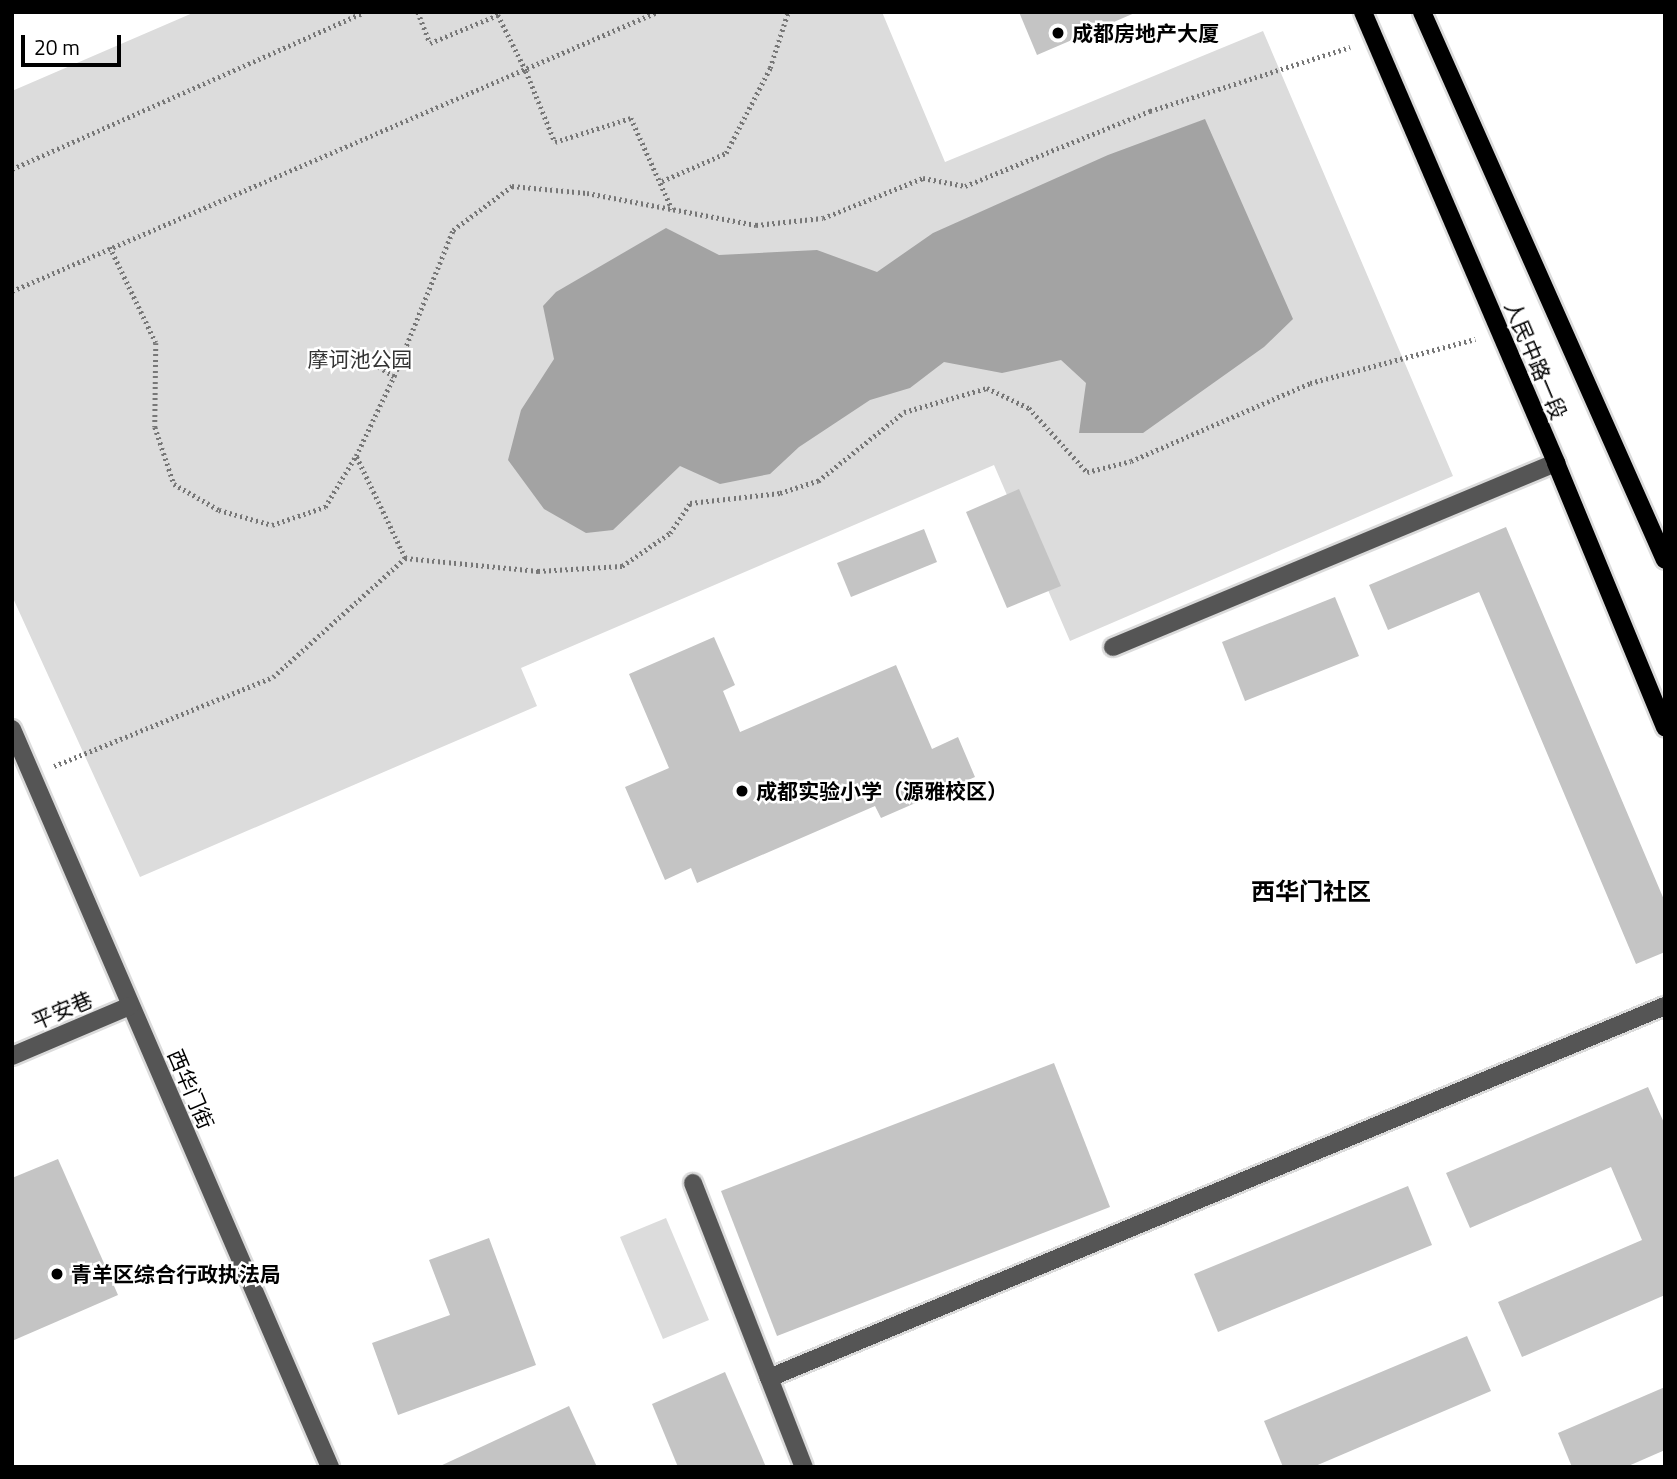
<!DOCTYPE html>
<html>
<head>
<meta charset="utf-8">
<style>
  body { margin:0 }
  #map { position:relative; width:1677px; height:1479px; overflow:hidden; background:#fff; font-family:"Titillium Web","Noto Sans SC",sans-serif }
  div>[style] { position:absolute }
  .green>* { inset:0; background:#dcdcdc }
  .water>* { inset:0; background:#a3a3a3 }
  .building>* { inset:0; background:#c4c4c4 }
  .path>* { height:4.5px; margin-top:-2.25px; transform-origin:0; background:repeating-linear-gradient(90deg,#777 0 2px,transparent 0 5.5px) }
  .roads { filter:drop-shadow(2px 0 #dbdbdb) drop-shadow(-2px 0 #dbdbdb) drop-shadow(0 2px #dbdbdb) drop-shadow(0 -2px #dbdbdb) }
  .minor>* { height:18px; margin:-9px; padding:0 9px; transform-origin:9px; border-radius:9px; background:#555 }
  .major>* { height:18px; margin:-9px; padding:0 9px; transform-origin:9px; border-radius:9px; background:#000 }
  .dots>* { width:19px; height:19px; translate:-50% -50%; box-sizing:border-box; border:4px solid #fff; border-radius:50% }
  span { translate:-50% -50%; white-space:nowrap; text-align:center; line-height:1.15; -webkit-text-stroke:5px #fff; paint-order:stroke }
  .poi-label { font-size:21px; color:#000; font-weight:700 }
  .left { translate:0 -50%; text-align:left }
  .park-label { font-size:21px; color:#333 }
  .street-label { font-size:21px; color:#000 }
  .quarter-label { font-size:24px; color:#000; font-weight:700 }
  .frame { position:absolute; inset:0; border:14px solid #000; pointer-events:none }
  .scale { position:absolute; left:21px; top:35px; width:100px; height:32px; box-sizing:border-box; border:4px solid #000; border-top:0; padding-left:9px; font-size:21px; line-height:24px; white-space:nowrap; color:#000; -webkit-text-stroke:5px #fff; paint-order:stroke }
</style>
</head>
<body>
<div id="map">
  <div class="green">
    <div style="clip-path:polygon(195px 12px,882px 12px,945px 162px,1263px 31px,1453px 476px,1070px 641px,994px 465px,521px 668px,537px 706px,140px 877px,12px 596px,12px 91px)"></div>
    <div style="clip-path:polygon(666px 1218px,709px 1320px,663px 1339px,620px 1237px)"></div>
  </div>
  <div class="water">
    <div style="clip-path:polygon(1205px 119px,1293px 319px,1264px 347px,1143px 433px,1079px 433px,1086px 383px,1061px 360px,1002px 373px,944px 362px,910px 388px,870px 400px,799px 447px,770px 474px,720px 484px,680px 466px,613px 530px,586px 533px,544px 509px,508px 460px,521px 410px,554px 359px,543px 306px,556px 292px,666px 228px,719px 255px,817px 250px,877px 272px,933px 233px,1108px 155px)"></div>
  </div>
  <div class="building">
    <div style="clip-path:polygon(1019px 12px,1137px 12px,1037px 55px)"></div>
    <div style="clip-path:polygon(1019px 489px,1061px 586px,1007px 608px,966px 512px)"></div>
    <div style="clip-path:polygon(1506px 527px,1665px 902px,1665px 952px,1636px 964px,1479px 592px,1388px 630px,1369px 585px)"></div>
    <div style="clip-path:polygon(924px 529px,937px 562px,851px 597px,837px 563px)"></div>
    <div style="clip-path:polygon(1335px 597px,1359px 656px,1245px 701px,1222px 642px)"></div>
    <div style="clip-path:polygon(714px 637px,735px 685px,723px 691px,740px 732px,896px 665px,932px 749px,958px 737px,975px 777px,881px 818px,875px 806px,697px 883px,691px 868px,665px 880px,625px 787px,669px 768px,629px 674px)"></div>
    <div style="clip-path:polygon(1054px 1063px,1110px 1207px,777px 1336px,721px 1191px)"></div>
    <div style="clip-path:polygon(1648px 1087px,1665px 1125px,1665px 1295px,1522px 1357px,1498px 1302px,1642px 1240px,1611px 1167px,1470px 1228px,1446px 1173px)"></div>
    <div style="clip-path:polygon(58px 1159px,118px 1295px,12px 1341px,12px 1178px)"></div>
    <div style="clip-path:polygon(1408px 1186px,1432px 1245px,1218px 1332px,1194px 1274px)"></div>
    <div style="clip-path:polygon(489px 1238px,536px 1365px,398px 1415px,372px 1343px,450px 1315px,429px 1260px)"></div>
    <div style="clip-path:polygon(1467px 1336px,1491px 1391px,1313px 1467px,1283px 1467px,1264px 1421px)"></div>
    <div style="clip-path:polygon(725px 1372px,766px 1467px,678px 1467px,652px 1404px)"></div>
    <div style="clip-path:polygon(1665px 1387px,1665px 1450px,1626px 1467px,1572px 1467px,1558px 1433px)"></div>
    <div style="clip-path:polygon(569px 1406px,597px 1467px,438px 1467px)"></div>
  </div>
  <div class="path">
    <div style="left:418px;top:12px;width:33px;rotate:69deg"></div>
    <div style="left:430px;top:43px;width:74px;rotate:-22.4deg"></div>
    <div style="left:498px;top:15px;width:63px;rotate:63.4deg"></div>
    <div style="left:526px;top:71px;width:77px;rotate:67.8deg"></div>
    <div style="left:555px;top:142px;width:80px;rotate:-17.5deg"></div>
    <div style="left:631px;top:118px;width:100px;rotate:65.7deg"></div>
    <div style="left:12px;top:169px;width:385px;rotate:-24deg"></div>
    <div style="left:662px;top:181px;width:70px;rotate:-23.6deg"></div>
    <div style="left:726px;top:153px;width:96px;rotate:-62.6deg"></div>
    <div style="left:770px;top:68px;width:59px;rotate:-72.2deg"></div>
    <div style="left:110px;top:247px;width:106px;rotate:64.4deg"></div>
    <div style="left:156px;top:343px;width:84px;rotate:90.7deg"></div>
    <div style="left:155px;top:427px;width:60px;rotate:71.6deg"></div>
    <div style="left:174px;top:484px;width:52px;rotate:30deg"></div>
    <div style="left:219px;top:510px;width:55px;rotate:15.8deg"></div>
    <div style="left:272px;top:525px;width:56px;rotate:-18.8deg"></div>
    <div style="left:325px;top:507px;width:58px;rotate:-59deg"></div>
    <div style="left:12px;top:291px;width:703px;rotate:-23.39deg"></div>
    <div style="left:360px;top:355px;width:40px;rotate:32deg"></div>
    <div style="left:405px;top:558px;width:113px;rotate:-115.7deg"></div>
    <div style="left:356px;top:456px;width:89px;rotate:-64.6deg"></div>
    <div style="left:394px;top:376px;width:157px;rotate:-68deg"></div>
    <div style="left:453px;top:230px;width:74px;rotate:-36.7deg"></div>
    <div style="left:512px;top:186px;width:75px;rotate:5.3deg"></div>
    <div style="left:587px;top:193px;width:172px;rotate:10.7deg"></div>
    <div style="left:756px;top:225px;width:67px;rotate:-6deg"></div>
    <div style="left:823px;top:218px;width:108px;rotate:-21.8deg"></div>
    <div style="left:923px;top:178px;width:43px;rotate:10.8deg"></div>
    <div style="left:965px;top:186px;width:200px;rotate:-22.1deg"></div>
    <div style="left:1150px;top:111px;width:210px;rotate:-17.7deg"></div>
    <div style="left:54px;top:766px;width:236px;rotate:-22.1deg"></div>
    <div style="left:273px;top:677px;width:178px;rotate:-42deg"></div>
    <div style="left:405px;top:558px;width:134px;rotate:5.6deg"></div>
    <div style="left:538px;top:571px;width:84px;rotate:-3.4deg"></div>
    <div style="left:622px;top:566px;width:58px;rotate:-34.5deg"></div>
    <div style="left:670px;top:533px;width:36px;rotate:-56deg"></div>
    <div style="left:690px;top:503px;width:91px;rotate:-6.3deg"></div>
    <div style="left:780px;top:493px;width:40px;rotate:-18deg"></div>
    <div style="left:818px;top:481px;width:110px;rotate:-38.7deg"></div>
    <div style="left:904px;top:412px;width:86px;rotate:-16.1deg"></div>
    <div style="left:987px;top:388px;width:47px;rotate:25.5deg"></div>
    <div style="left:1029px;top:408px;width:86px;rotate:47.8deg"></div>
    <div style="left:1087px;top:472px;width:45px;rotate:-14deg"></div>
    <div style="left:1131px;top:461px;width:195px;rotate:-23.5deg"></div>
    <div style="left:1310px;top:383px;width:171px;rotate:-14.9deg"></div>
  </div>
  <div class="roads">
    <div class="minor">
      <div style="left:1113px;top:647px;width:480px;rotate:-22.6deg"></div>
      <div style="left:12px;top:729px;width:804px;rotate:66.69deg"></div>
      <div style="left:12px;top:1056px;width:128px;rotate:-23deg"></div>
      <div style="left:693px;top:1183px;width:305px;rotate:68.7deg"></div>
      <div style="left:769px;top:1378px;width:970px;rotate:-22.55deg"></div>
    </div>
    <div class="major">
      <div style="left:1363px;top:12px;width:491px;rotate:66.8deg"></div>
      <div style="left:1556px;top:463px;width:286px;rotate:67.6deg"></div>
      <div style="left:1422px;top:12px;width:599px;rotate:66.09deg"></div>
    </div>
  </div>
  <div class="dots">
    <div style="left:1058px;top:33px;background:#000"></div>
    <div style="left:742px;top:791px;background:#000"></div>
    <div style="left:57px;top:1274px;background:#000"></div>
  </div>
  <div class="poi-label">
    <span class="left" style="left:1072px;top:33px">成都房地产大厦</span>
    <span class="left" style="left:756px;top:791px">成都实验小学（源雅校区）</span>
    <span class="left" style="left:71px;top:1274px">青羊区综合行政执法局</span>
  </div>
  <div class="park-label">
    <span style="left:360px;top:359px">摩诃池公园</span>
  </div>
  <div class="street-label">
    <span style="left:1536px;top:360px;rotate:67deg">人民中路一段</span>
    <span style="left:62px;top:1010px;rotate:-23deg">平安巷</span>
    <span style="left:191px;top:1089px;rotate:67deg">西华门街</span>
  </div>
  <div class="quarter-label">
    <span style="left:1311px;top:892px">西华门社区</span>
  </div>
  <div class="frame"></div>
  <div class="scale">20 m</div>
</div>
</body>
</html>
